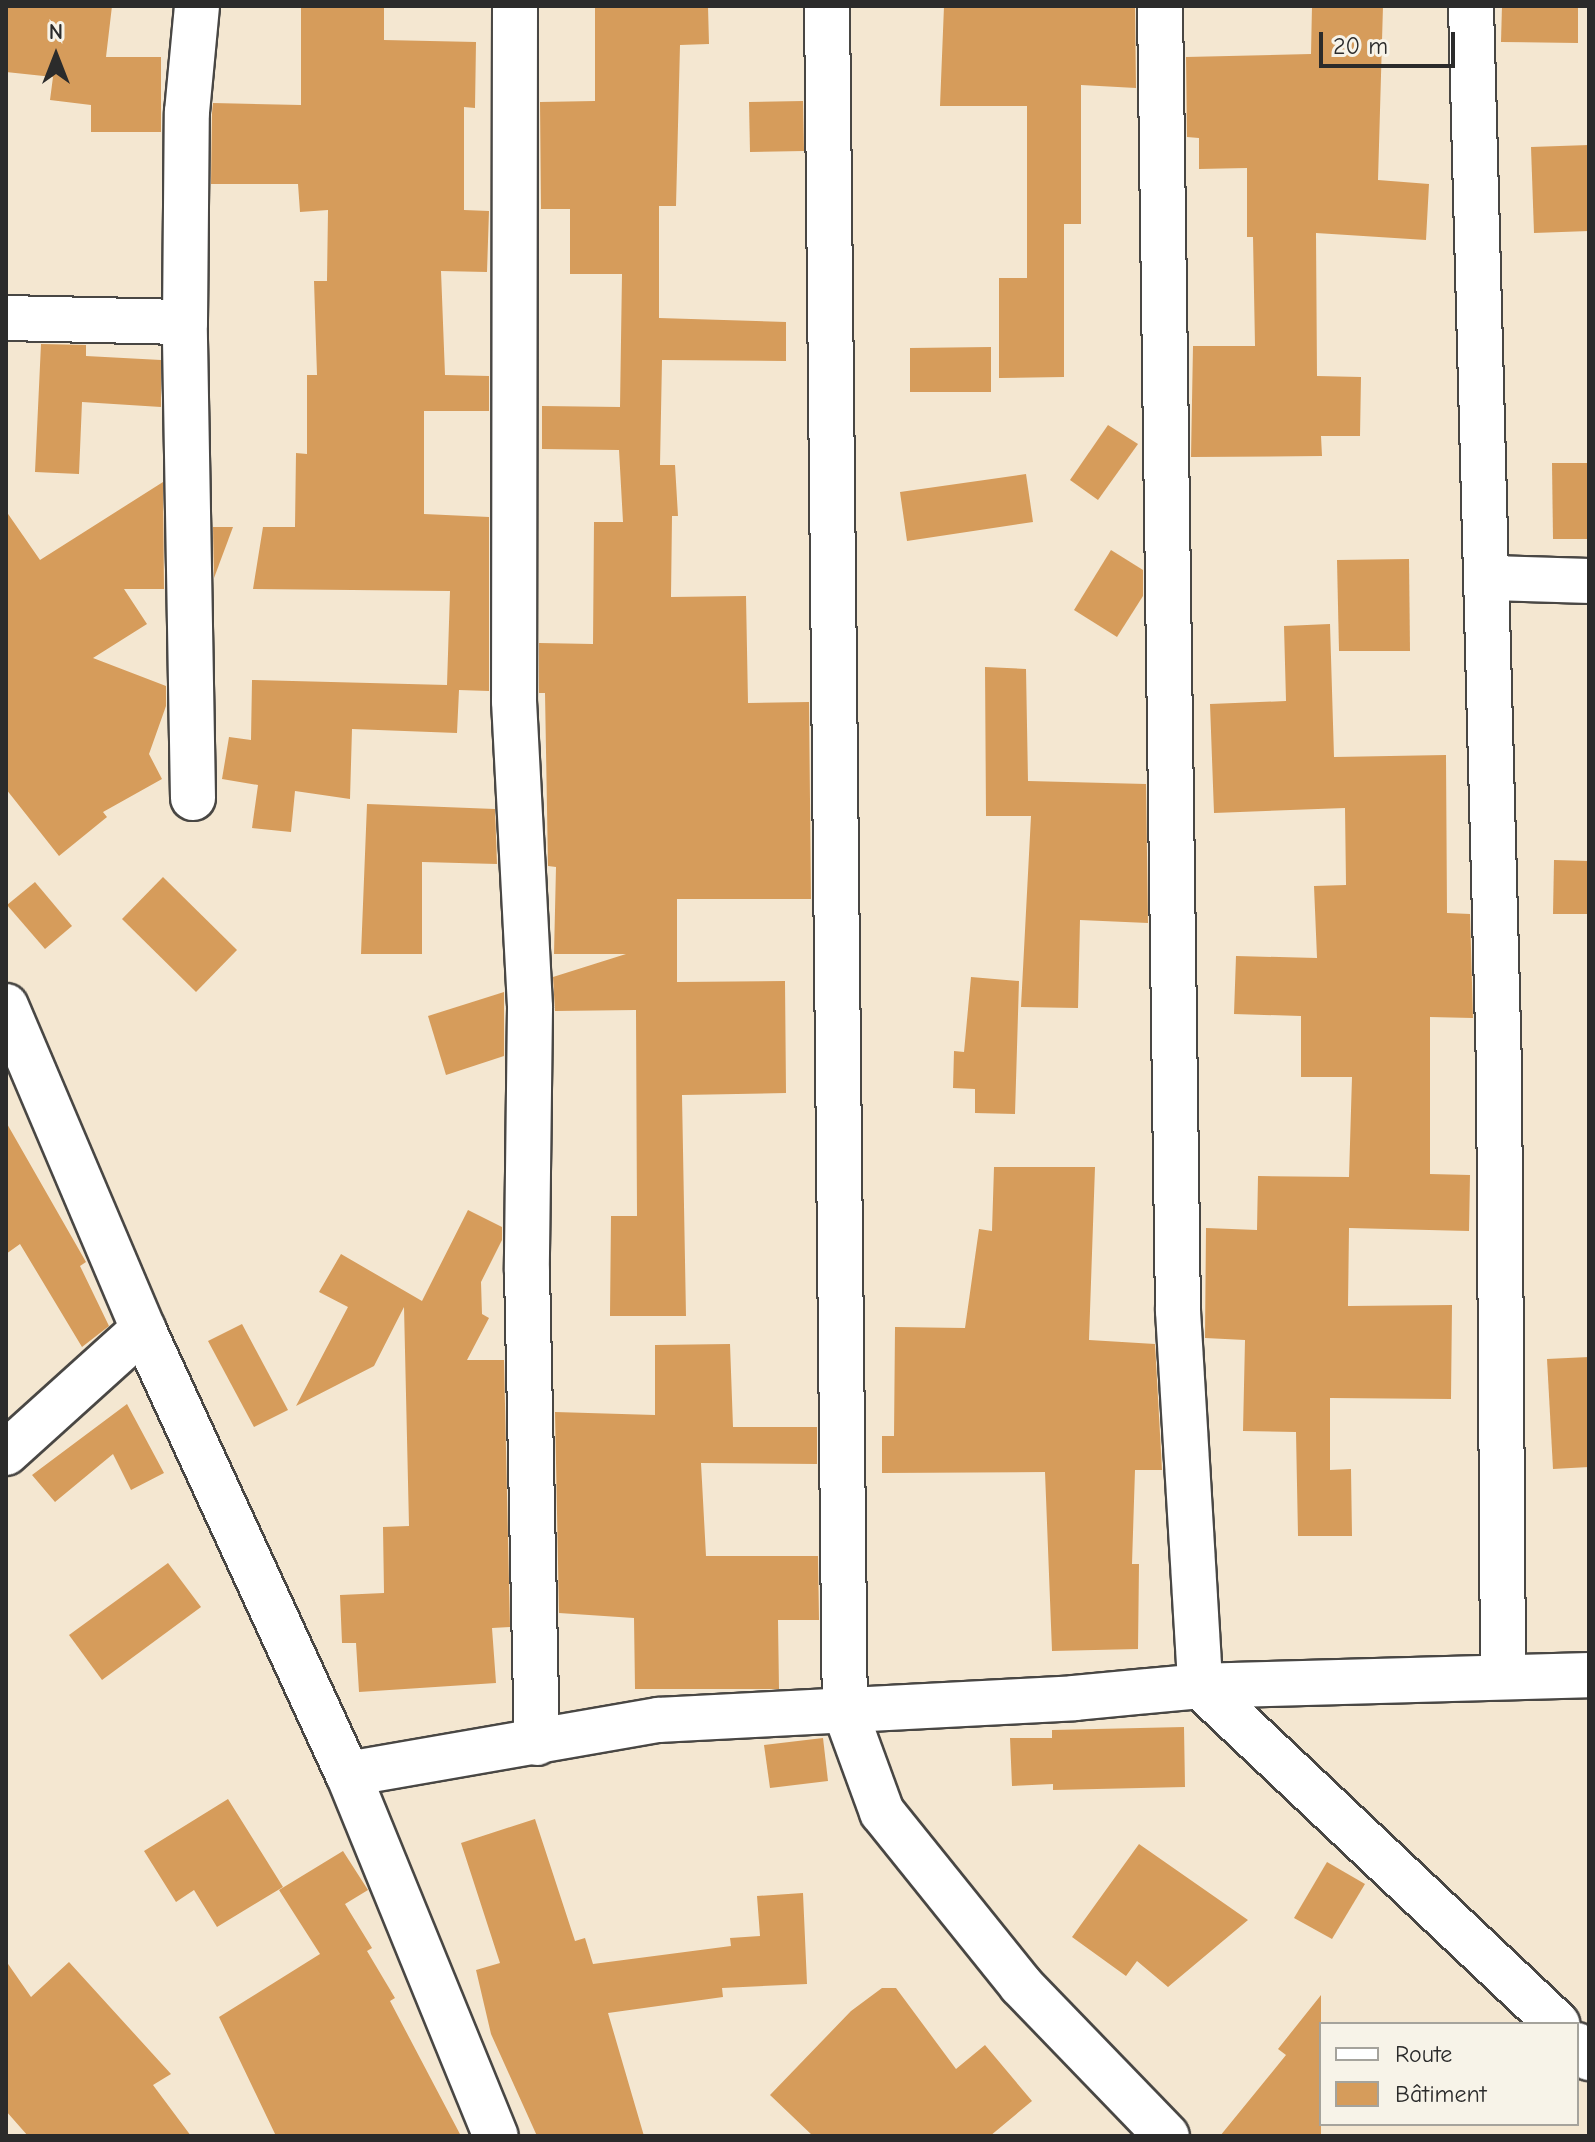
<!DOCTYPE html>
<html>
<head>
<meta charset="utf-8">
<style>
  body { margin:0 }
  #map { position:relative; width:1595px; height:2142px; overflow:hidden; background:#f4e7d1; font-family:"Comic Neue",sans-serif }
  div>[style] { position:absolute }
  .building>* { inset:0; background:#d69c5b }
  .roads { filter:drop-shadow(2px 0 #494744) drop-shadow(-2px 0 #494744) drop-shadow(0 2px #494744) drop-shadow(0 -2px #494744) }
  .street>* { height:44px; margin:-22px; padding:0 22px; transform-origin:22px; border-radius:22px; background:#fff }
  span { translate:-50% -50%; white-space:nowrap; text-align:center; line-height:1.15; -webkit-text-stroke:7px #f7f3e8; paint-order:stroke }
  .frame { position:absolute; inset:0; border:8px solid #2b2b2b; pointer-events:none }
  .legend { position:absolute; left:1319px; top:2022px; width:260px; height:104px; box-sizing:border-box; background:#f7f3e8; border:2px solid #a5a39c; margin:0; padding:10px 14px; list-style:none; font-size:24px; color:#2b2b2b }
  .legend li { display:flex; align-items:center; gap:16px; height:40px }
  .legend b { width:40px; border:2px solid #a5a39c }
  .north { position:absolute; left:16px; top:16px; width:80px; height:80px; -webkit-text-stroke:6px #f7f3e8; paint-order:stroke; rotate:0deg; font-size:22px; font-weight:700; line-height:32px; text-align:center; color:#2b2b2b }
  .north::after { content:''; display:block; margin:auto; width:28px; height:36px; background:#2b2b2b; clip-path:polygon(50% 0,100% 100%,50% 72%,0 100%) }
  .scale { position:absolute; left:1319px; top:32px; width:136px; height:36px; box-sizing:border-box; border:4px solid #2b2b2b; border-top:0; padding-left:10px; font-size:24px; line-height:28px; white-space:nowrap; color:#2b2b2b; -webkit-text-stroke:6px #f7f3e8; paint-order:stroke }
</style>
</head>
<body>
<div id="map">
  <div class="building">
    <div style="clip-path:polygon(6px 6px,112px 6px,106px 57px,161px 57px,161px 132px,91px 132px,91px 105px,50px 100px,53px 77px,6px 72px)"></div>
    <div style="clip-path:polygon(301px 6px,384px 6px,384px 40px,476px 42px,475px 108px,464px 107px,464px 210px,489px 211px,487px 272px,441px 271px,445px 375px,489px 376px,489px 411px,424px 411px,424px 514px,489px 517px,489px 691px,459px 690px,457px 733px,352px 729px,350px 799px,295px 791px,291px 832px,252px 828px,258px 785px,222px 779px,229px 737px,251px 740px,252px 680px,447px 685px,450px 591px,253px 589px,263px 527px,295px 527px,296px 453px,307px 454px,307px 375px,317px 375px,314px 281px,327px 281px,328px 210px,300px 212px,298px 184px,211px 184px,212px 113px,213px 103px,301px 105px)"></div>
    <div style="clip-path:polygon(595px 6px,708px 6px,709px 44px,680px 45px,676px 206px,659px 206px,659px 318px,786px 322px,786px 361px,662px 360px,660px 465px,675px 465px,678px 516px,672px 516px,671px 597px,746px 596px,748px 703px,809px 702px,811px 899px,677px 899px,677px 982px,785px 981px,786px 1093px,682px 1095px,686px 1316px,610px 1316px,611px 1216px,637px 1216px,636px 1010px,555px 1011px,553px 977px,626px 954px,554px 954px,556px 867px,548px 866px,545px 693px,539px 693px,539px 643px,593px 644px,594px 522px,623px 522px,619px 450px,542px 449px,542px 406px,620px 407px,622px 274px,570px 274px,570px 209px,541px 209px,540px 102px,595px 101px)"></div>
    <div style="clip-path:polygon(944px 6px,1135px 6px,1136px 88px,1081px 85px,1081px 224px,1064px 224px,1064px 377px,999px 378px,999px 278px,1027px 278px,1027px 106px,940px 106px)"></div>
    <div style="clip-path:polygon(1312px 6px,1383px 6px,1378px 180px,1429px 184px,1426px 240px,1316px 233px,1317px 376px,1361px 377px,1360px 436px,1321px 436px,1322px 456px,1191px 457px,1193px 346px,1255px 346px,1253px 237px,1247px 237px,1247px 168px,1199px 169px,1199px 138px,1187px 137px,1186px 57px,1311px 54px)"></div>
    <div style="clip-path:polygon(1502px 6px,1578px 6px,1578px 43px,1501px 42px)"></div>
    <div style="clip-path:polygon(803px 101px,804px 151px,750px 152px,749px 102px)"></div>
    <div style="clip-path:polygon(1589px 145px,1589px 231px,1534px 233px,1531px 147px)"></div>
    <div style="clip-path:polygon(41px 344px,86px 345px,86px 356px,161px 360px,161px 407px,82px 402px,79px 474px,35px 472px)"></div>
    <div style="clip-path:polygon(991px 347px,991px 392px,910px 392px,910px 348px)"></div>
    <div style="clip-path:polygon(1108px 425px,1138px 444px,1098px 500px,1070px 480px)"></div>
    <div style="clip-path:polygon(1552px 463px,1589px 463px,1589px 539px,1553px 539px)"></div>
    <div style="clip-path:polygon(1026px 474px,1033px 522px,907px 541px,900px 492px)"></div>
    <div style="clip-path:polygon(163px 482px,164px 589px,124px 589px,147px 624px,93px 658px,166px 686px,166px 706px,149px 754px,162px 779px,103px 812px,107px 817px,59px 856px,6px 789px,6px 511px,40px 560px)"></div>
    <div style="clip-path:polygon(213px 527px,233px 527px,214px 578px)"></div>
    <div style="clip-path:polygon(1111px 550px,1143px 570px,1143px 596px,1117px 637px,1074px 610px)"></div>
    <div style="clip-path:polygon(1409px 559px,1410px 651px,1339px 651px,1337px 560px)"></div>
    <div style="clip-path:polygon(1330px 624px,1334px 757px,1446px 755px,1447px 913px,1470px 914px,1473px 1018px,1430px 1017px,1430px 1174px,1470px 1175px,1469px 1231px,1349px 1228px,1348px 1306px,1452px 1305px,1451px 1399px,1330px 1398px,1330px 1470px,1351px 1469px,1352px 1536px,1298px 1536px,1296px 1432px,1243px 1431px,1245px 1340px,1205px 1338px,1206px 1228px,1257px 1230px,1258px 1176px,1349px 1177px,1352px 1077px,1301px 1077px,1301px 1016px,1234px 1014px,1236px 956px,1317px 958px,1314px 886px,1346px 885px,1345px 808px,1214px 813px,1210px 704px,1286px 701px,1284px 626px)"></div>
    <div style="clip-path:polygon(985px 667px,1026px 669px,1028px 781px,1146px 784px,1148px 923px,1080px 920px,1078px 1008px,1021px 1007px,1031px 816px,986px 816px)"></div>
    <div style="clip-path:polygon(367px 804px,495px 809px,497px 864px,422px 862px,422px 954px,361px 954px)"></div>
    <div style="clip-path:polygon(1554px 860px,1589px 861px,1589px 914px,1553px 914px)"></div>
    <div style="clip-path:polygon(163px 877px,237px 950px,196px 992px,122px 919px)"></div>
    <div style="clip-path:polygon(35px 882px,72px 926px,45px 949px,7px 905px)"></div>
    <div style="clip-path:polygon(971px 977px,1019px 981px,1015px 1114px,975px 1113px,975px 1089px,953px 1088px,954px 1051px,964px 1052px)"></div>
    <div style="clip-path:polygon(504px 992px,504px 1056px,446px 1075px,428px 1016px)"></div>
    <div style="clip-path:polygon(6px 1122px,86px 1262px,80px 1266px,109px 1326px,82px 1347px,20px 1244px,6px 1254px)"></div>
    <div style="clip-path:polygon(994px 1167px,1095px 1167px,1089px 1340px,1155px 1344px,1162px 1470px,1135px 1470px,1132px 1564px,1139px 1564px,1138px 1649px,1052px 1651px,1045px 1472px,882px 1473px,882px 1436px,894px 1436px,895px 1327px,965px 1328px,979px 1229px,992px 1231px)"></div>
    <div style="clip-path:polygon(468px 1210px,502px 1227px,502px 1240px,481px 1282px,482px 1314px,489px 1318px,467px 1360px,504px 1360px,510px 1627px,492px 1628px,496px 1683px,359px 1692px,356px 1643px,342px 1643px,340px 1595px,384px 1593px,383px 1527px,409px 1526px,404px 1307px,374px 1366px,296px 1406px,348px 1307px,319px 1292px,341px 1254px,422px 1301px)"></div>
    <div style="clip-path:polygon(242px 1324px,288px 1410px,254px 1427px,208px 1341px)"></div>
    <div style="clip-path:polygon(730px 1344px,733px 1427px,817px 1427px,817px 1464px,701px 1463px,706px 1556px,818px 1556px,819px 1620px,778px 1620px,779px 1689px,635px 1689px,634px 1618px,559px 1613px,555px 1412px,655px 1415px,655px 1345px)"></div>
    <div style="clip-path:polygon(1589px 1357px,1589px 1467px,1553px 1469px,1547px 1359px)"></div>
    <div style="clip-path:polygon(127px 1404px,164px 1473px,131px 1490px,113px 1454px,55px 1502px,32px 1475px)"></div>
    <div style="clip-path:polygon(168px 1563px,201px 1607px,102px 1680px,69px 1635px)"></div>
    <div style="clip-path:polygon(1184px 1727px,1185px 1787px,1053px 1790px,1053px 1784px,1012px 1786px,1010px 1738px,1052px 1738px,1052px 1730px)"></div>
    <div style="clip-path:polygon(823px 1738px,828px 1781px,770px 1788px,764px 1745px)"></div>
    <div style="clip-path:polygon(228px 1799px,283px 1887px,217px 1927px,194px 1890px,176px 1902px,144px 1851px)"></div>
    <div style="clip-path:polygon(535px 1819px,575px 1941px,585px 1938px,593px 1964px,731px 1946px,730px 1938px,760px 1936px,757px 1896px,803px 1893px,807px 1984px,722px 1988px,723px 1997px,608px 2013px,644px 2136px,537px 2136px,491px 2034px,476px 1970px,500px 1963px,461px 1843px)"></div>
    <div style="clip-path:polygon(1139px 1844px,1248px 1920px,1168px 1987px,1137px 1961px,1126px 1976px,1072px 1937px)"></div>
    <div style="clip-path:polygon(343px 1851px,368px 1890px,345px 1904px,372px 1948px,367px 1951px,395px 1998px,390px 2001px,461px 2136px,276px 2136px,219px 2017px,320px 1954px,279px 1890px)"></div>
    <div style="clip-path:polygon(1327px 1862px,1365px 1884px,1332px 1939px,1294px 1918px)"></div>
    <div style="clip-path:polygon(6px 1961px,31px 1997px,69px 1962px,171px 2074px,153px 2085px,191px 2136px,28px 2136px,6px 2111px)"></div>
    <div style="clip-path:polygon(882px 1988px,896px 1988px,956px 2069px,985px 2045px,1032px 2101px,990px 2136px,813px 2136px,770px 2095px,851px 2011px)"></div>
    <div style="clip-path:polygon(1321px 1995px,1321px 2136px,1220px 2136px,1286px 2055px,1278px 2049px)"></div>
  </div>
  <div class="roads">
    <div class="street">
      <div style="left:515px;top:6px;width:695px;rotate:90.08deg"></div>
      <div style="left:514px;top:701px;width:307px;rotate:87deg"></div>
      <div style="left:530px;top:1008px;width:263px;rotate:90.7deg"></div>
      <div style="left:527px;top:1271px;width:472px;rotate:88.8deg"></div>
      <div style="left:827px;top:6px;width:1705px;rotate:89.4deg"></div>
      <div style="left:845px;top:1711px;width:108px;rotate:69.9deg"></div>
      <div style="left:882px;top:1812px;width:222px;rotate:51.2deg"></div>
      <div style="left:1021px;top:1985px;width:210px;rotate:46deg"></div>
      <div style="left:1160px;top:6px;width:1305px;rotate:89.21deg"></div>
      <div style="left:1178px;top:1311px;width:376px;rotate:86.6deg"></div>
      <div style="left:1200px;top:1686px;width:492px;rotate:43.4deg"></div>
      <div style="left:1471px;top:6px;width:1063px;rotate:88.49deg"></div>
      <div style="left:1499px;top:1069px;width:608px;rotate:89.62deg"></div>
      <div style="left:6px;top:318px;width:179px;rotate:1.3deg"></div>
      <div style="left:1489px;top:578px;width:100px;rotate:1.7deg"></div>
      <div style="left:193px;top:798px;width:476px;rotate:-91deg"></div>
      <div style="left:185px;top:322px;width:210px;rotate:-89.5deg"></div>
      <div style="left:187px;top:112px;width:106px;rotate:-84.6deg"></div>
      <div style="left:6px;top:1006px;width:351px;rotate:67deg"></div>
      <div style="left:143px;top:1329px;width:490px;rotate:65.3deg"></div>
      <div style="left:348px;top:1774px;width:391px;rotate:67.8deg"></div>
      <div style="left:6px;top:1453px;width:185px;rotate:-42.1deg"></div>
      <div style="left:348px;top:1774px;width:315px;rotate:-9.9deg"></div>
      <div style="left:658px;top:1720px;width:417px;rotate:-3deg"></div>
      <div style="left:1074px;top:1698px;width:127px;rotate:-5.4deg"></div>
      <div style="left:1200px;top:1686px;width:389px;rotate:-1.6deg"></div>
      <div style="left:1577px;top:2045px;width:18px;rotate:47deg"></div>
    </div>
  </div>
  <div class="frame"></div>
  <ul class="legend">
  <li><b style="height:10px;background:#fff"></b>Route</li>
  <li><b style="height:22px;background:#d69c5b"></b>Bâtiment</li>
  </ul>
  <div class="north">N</div>
  <div class="scale">20 m</div>
</div>
</body>
</html>
